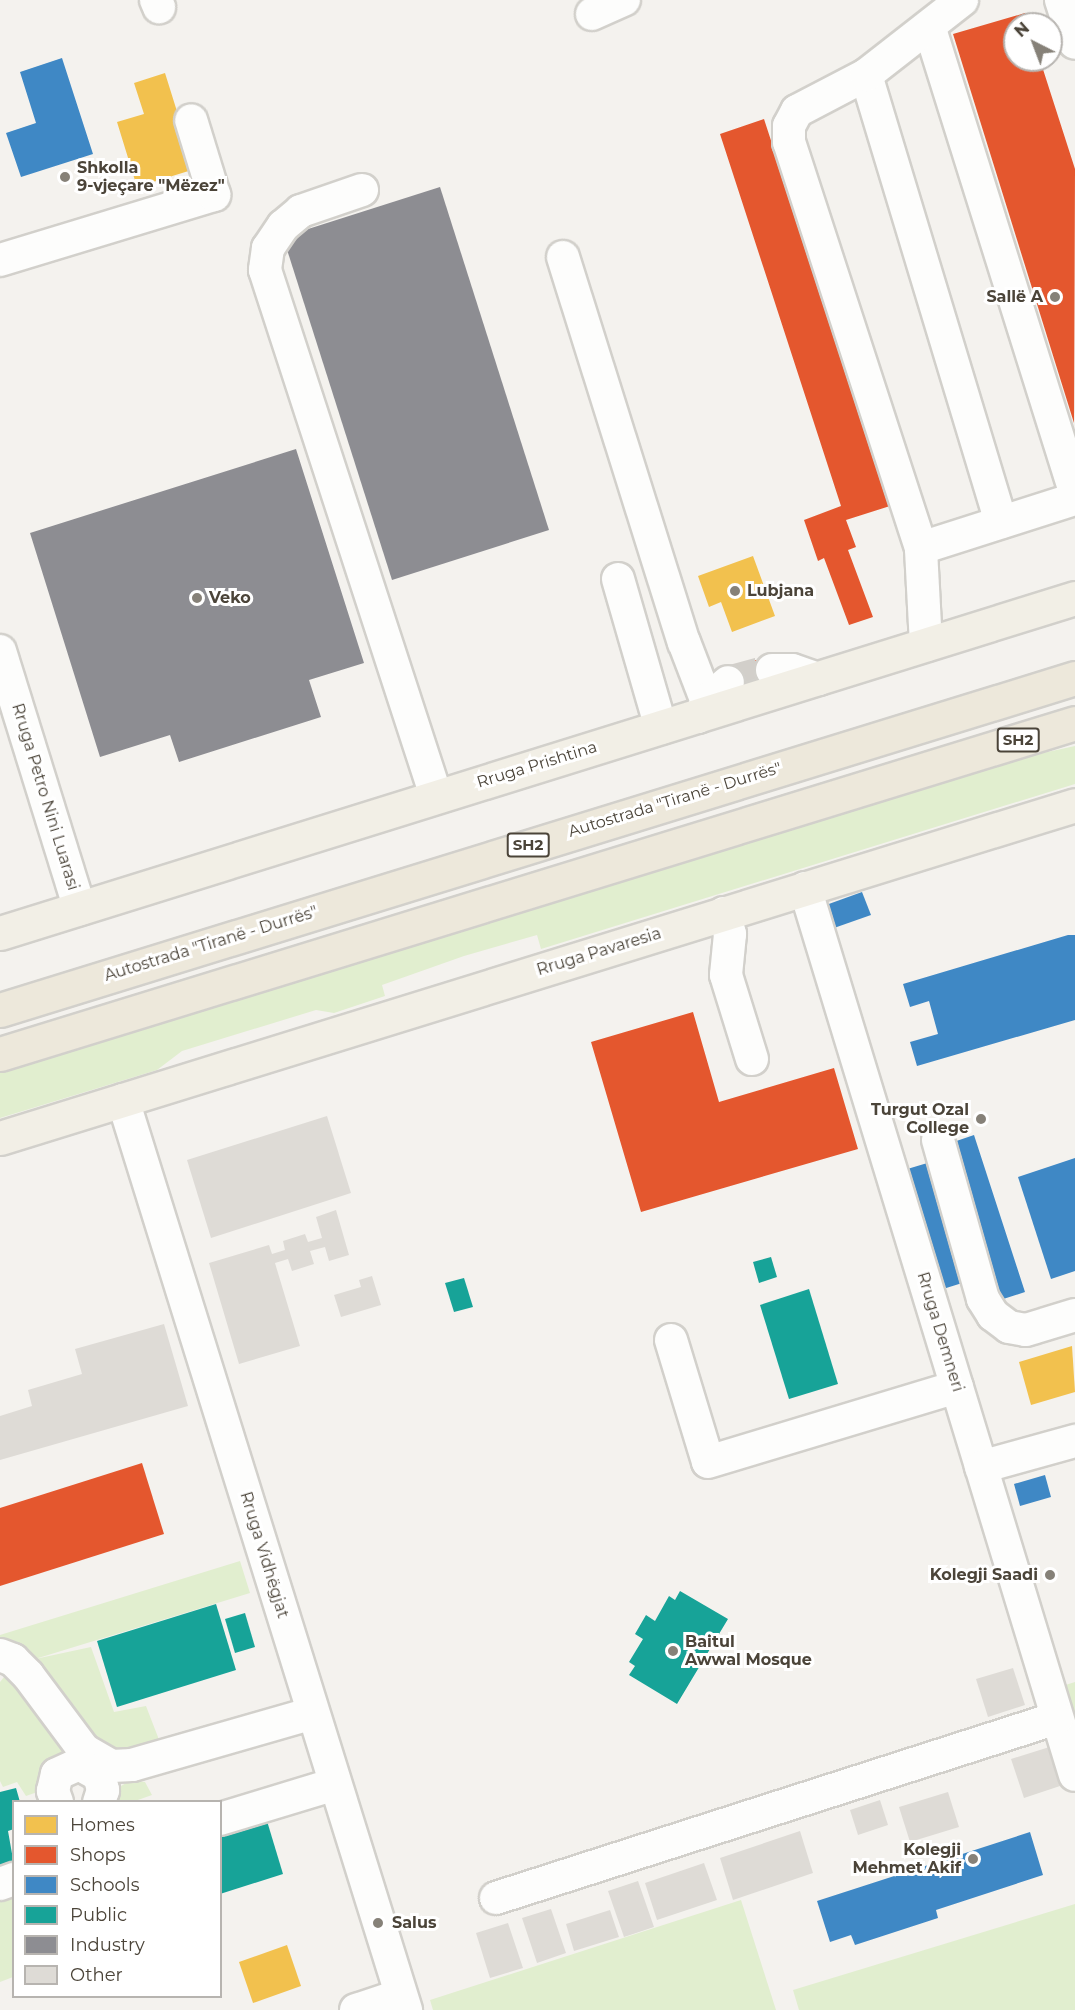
<!DOCTYPE html>
<html>
<head>
<meta charset="utf-8">
<style>
  body { margin:0 }
  #map { position:relative; width:1075px; height:2010px; overflow:hidden; background:#f4f2ee; font-family:Montserrat,sans-serif }
  div>[style] { position:absolute }
  .green>* { inset:0; background:#e1eecf }
  .homes>* { inset:0; background:#f2c14e }
  .shops>* { inset:0; background:#e4572e }
  .schools>* { inset:0; background:#3f88c5 }
  .public>* { inset:0; background:#17a398 }
  .industry>* { inset:0; background:#8d8d92 }
  .building>* { inset:0; background:#dedbd6 }
  .minor-tunnel>* { height:32px; margin-top:-16px; transform-origin:0; background:repeating-linear-gradient(90deg,#d2cfca 0 32px,transparent 0 48px) }
  .roads { filter:drop-shadow(2px 0 #d2d0cb) drop-shadow(-2px 0 #d2d0cb) drop-shadow(0 2px #d2d0cb) drop-shadow(0 -2px #d2d0cb) }
  .minor>* { height:32px; margin:-16px; padding:0 16px; transform-origin:16px; border-radius:16px; background:#fdfdfc }
  .major>* { height:33px; margin:-16.5px; padding:0 16.5px; transform-origin:16.5px; border-radius:16.5px; background:#f2efe6 }
  .highway>* { height:33px; margin:-16.5px; padding:0 16.5px; transform-origin:16.5px; border-radius:16.5px; background:#ede8db }
  .dots>* { width:16px; height:16px; translate:-50% -50%; box-sizing:border-box; border:3px solid #fff; border-radius:50% }
  span { translate:-50% -50%; white-space:nowrap; text-align:center; line-height:1.15; -webkit-text-stroke:6px #fff; paint-order:stroke }
  .shield-label span { padding:2px 4px; background:#fff; border:2px solid; border-radius:4px; -webkit-text-stroke-width:0 }
  .shield-label { font-size:15px; color:#4b4439; font-weight:700 }
  .poi-label { font-size:16px; color:#4b4439; font-weight:700 }
  .left { translate:0 -50%; text-align:left }
  .right { translate:-100% -50%; text-align:right }
  .street-label { font-size:16px; color:#4b4439 }
  .legend { position:absolute; left:12px; top:1800px; width:210px; height:198px; box-sizing:border-box; background:#fff; border:2px solid #b7b4b0; margin:0; padding:8px 10px; list-style:none; font-size:18px; color:#4b4439 }
  .legend li { display:flex; align-items:center; gap:12px; height:30px }
  .legend b { width:30px; border:2px solid #b7b4b0 }
  .north { position:absolute; left:1003px; top:12px; width:60px; height:60px; box-sizing:border-box; background:#fff; border:2px solid #b7b4b0; border-radius:50%; rotate:318deg; font-size:16px; font-weight:700; line-height:24px; text-align:center; color:#4b4439 }
  .north::after { content:''; display:block; margin:auto; width:21px; height:27px; background:#868178; clip-path:polygon(50% 0,100% 100%,50% 72%,0 100%) }
</style>
</head>
<body>
<div id="map">
  <div class="green">
    <div style="clip-path:polygon(1075px 746px,1075px 784px,541px 949px,537px 935px,464px 956px,382px 985px,385px 996px,334px 1013px,316px 1010px,182px 1051px,157px 1070px,0 1118px,0 1066px,949px 773px)"></div>
    <div style="clip-path:polygon(240px 1561px,250px 1593px,35px 1659px,91px 1647px,114px 1712px,146px 1706px,163px 1750px,107px 1757px,0 1644px,0 1635px)"></div>
    <div style="clip-path:polygon(13px 1666px,82px 1756px,43px 1790px,26px 1796px,17px 1782px,3px 1787px,0 1781px,0 1682px)"></div>
    <div style="clip-path:polygon(1075px 1682px,1075px 1743px,1056px 1688px)"></div>
    <div style="clip-path:polygon(131px 1780px,145px 1782px,152px 1795px,135px 1801px,111px 1802px,116px 1789px)"></div>
    <div style="clip-path:polygon(13px 1888px,13px 1977px,0 1982px,0 1892px)"></div>
    <div style="clip-path:polygon(741px 1900px,776px 2010px,433px 2010px,430px 2000px)"></div>
    <div style="clip-path:polygon(1075px 1904px,1075px 2010px,799px 2010px,793px 1990px)"></div>
  </div>
  <div class="homes">
    <div style="clip-path:polygon(165px 73px,195px 169px,137px 187px,117px 122px,144px 114px,134px 83px)"></div>
    <div style="clip-path:polygon(753px 556px,775px 616px,732px 632px,721px 602px,709px 607px,698px 576px)"></div>
    <div style="clip-path:polygon(1072px 1346px,1075px 1392px,1031px 1405px,1019px 1362px)"></div>
    <div style="clip-path:polygon(287px 1945px,301px 1986px,253px 2003px,239px 1962px)"></div>
  </div>
  <div class="shops">
    <div style="clip-path:polygon(1025px 13px,1029px 24px,1015px 24px,1015px 60px,1040px 60px,1075px 169px,1074px 423px,953px 34px)"></div>
    <div style="clip-path:polygon(764px 119px,890px 506px,846px 520px,856px 547px,848px 550px,873px 617px,849px 625px,824px 558px,818px 561px,804px 520px,841px 506px,720px 134px)"></div>
    <div style="clip-path:polygon(768px 657px,773px 677px,730px 689px,724px 669px)"></div>
    <div style="clip-path:polygon(693px 1012px,719px 1102px,834px 1068px,858px 1149px,641px 1212px,591px 1042px)"></div>
    <div style="clip-path:polygon(142px 1463px,164px 1534px,0 1586px,0 1508px)"></div>
  </div>
  <div class="schools">
    <div style="clip-path:polygon(62px 58px,93px 154px,21px 177px,6px 133px,36px 123px,20px 72px)"></div>
    <div style="clip-path:polygon(862px 892px,871px 915px,834px 928px,826px 905px)"></div>
    <div style="clip-path:polygon(1068px 935px,1075px 935px,1075px 1020px,917px 1066px,910px 1042px,938px 1034px,929px 1001px,910px 1007px,903px 984px)"></div>
    <div style="clip-path:polygon(974px 1135px,1025px 1292px,994px 1302px,975px 1279px,943px 1289px,904px 1170px,934px 1161px,930px 1150px)"></div>
    <div style="clip-path:polygon(1075px 1158px,1075px 1271px,1051px 1279px,1018px 1177px)"></div>
    <div style="clip-path:polygon(1045px 1475px,1051px 1497px,1020px 1506px,1014px 1484px)"></div>
    <div style="clip-path:polygon(1030px 1832px,1043px 1875px,936px 1910px,938px 1918px,855px 1945px,851px 1935px,830px 1942px,817px 1901px)"></div>
  </div>
  <div class="public">
    <div style="clip-path:polygon(771px 1257px,777px 1277px,759px 1283px,753px 1262px)"></div>
    <div style="clip-path:polygon(464px 1278px,473px 1307px,454px 1312px,445px 1283px)"></div>
    <div style="clip-path:polygon(809px 1289px,838px 1384px,789px 1399px,760px 1305px)"></div>
    <div style="clip-path:polygon(680px 1591px,728px 1619px,677px 1704px,629px 1675px,635px 1666px,629px 1662px,643px 1639px,635px 1634px,646px 1615px,655px 1621px,669px 1596px,675px 1600px)"></div>
    <div style="clip-path:polygon(216px 1604px,236px 1670px,117px 1707px,97px 1641px)"></div>
    <div style="clip-path:polygon(245px 1613px,255px 1647px,235px 1653px,225px 1619px)"></div>
    <div style="clip-path:polygon(16px 1788px,20px 1802px,14px 1802px,14px 1829px,8px 1831px,14px 1865px,0 1870px,0 1792px)"></div>
    <div style="clip-path:polygon(267px 1821px,283px 1874px,220px 1894px,220px 1836px)"></div>
  </div>
  <div class="industry">
    <div style="clip-path:polygon(440px 187px,549px 530px,392px 580px,283px 237px)"></div>
    <div style="clip-path:polygon(296px 449px,364px 663px,309px 680px,321px 717px,179px 762px,170px 735px,100px 757px,30px 533px)"></div>
  </div>
  <div class="building">
    <div style="clip-path:polygon(327px 1116px,351px 1193px,211px 1238px,187px 1160px)"></div>
    <div style="clip-path:polygon(336px 1210px,349px 1255px,329px 1261px,325px 1247px,310px 1251px,314px 1264px,292px 1271px,288px 1259px,275px 1263px,300px 1346px,239px 1364px,209px 1263px,269px 1245px,272px 1254px,285px 1250px,283px 1241px,305px 1234px,308px 1242px,322px 1238px,316px 1217px)"></div>
    <div style="clip-path:polygon(372px 1276px,381px 1305px,341px 1317px,334px 1295px,361px 1287px,359px 1280px)"></div>
    <div style="clip-path:polygon(164px 1324px,188px 1406px,0 1460px,0 1416px,32px 1406px,28px 1390px,82px 1374px,75px 1349px)"></div>
    <div style="clip-path:polygon(1013px 1668px,1025px 1705px,988px 1717px,976px 1679px)"></div>
    <div style="clip-path:polygon(1059px 1744px,1072px 1782px,1024px 1798px,1011px 1759px)"></div>
    <div style="clip-path:polygon(948px 1792px,959px 1827px,910px 1842px,899px 1807px)"></div>
    <div style="clip-path:polygon(880px 1800px,888px 1825px,858px 1835px,850px 1810px)"></div>
    <div style="clip-path:polygon(800px 1831px,813px 1873px,733px 1900px,720px 1858px)"></div>
    <div style="clip-path:polygon(704px 1863px,717px 1900px,657px 1920px,645px 1883px)"></div>
    <div style="clip-path:polygon(638px 1881px,654px 1927px,624px 1937px,608px 1891px)"></div>
    <div style="clip-path:polygon(551px 1909px,566px 1953px,537px 1963px,522px 1918px)"></div>
    <div style="clip-path:polygon(610px 1910px,619px 1937px,574px 1951px,566px 1924px)"></div>
    <div style="clip-path:polygon(508px 1923px,523px 1968px,490px 1978px,476px 1933px)"></div>
  </div>
  <div class="minor-tunnel">
    <div style="left:728px;top:682px;width:46px;rotate:-15.3deg"></div>
  </div>
  <div class="roads">
    <div class="minor">
      <div style="left:156px;top:0;width:8px;rotate:67deg"></div>
      <div style="left:1061px;top:0;width:45px;rotate:72deg"></div>
      <div style="left:592px;top:14px;width:35px;rotate:-24deg"></div>
      <div style="left:930px;top:29px;width:486px;rotate:72.6deg"></div>
      <div style="left:866px;top:75px;width:467px;rotate:73.2deg"></div>
      <div style="left:362px;top:190px;width:65px;rotate:161deg"></div>
      <div style="left:301px;top:211px;width:23px;rotate:140deg"></div>
      <div style="left:283px;top:226px;width:27px;rotate:124deg"></div>
      <div style="left:268px;top:248px;width:22px;rotate:98deg"></div>
      <div style="left:265px;top:270px;width:553px;rotate:71.99deg"></div>
      <div style="left:563px;top:257px;width:404px;rotate:72.6deg"></div>
      <div style="left:684px;top:642px;width:64px;rotate:69deg"></div>
      <div style="left:0;top:260px;width:224px;rotate:-16.9deg"></div>
      <div style="left:214px;top:195px;width:78px;rotate:-107deg"></div>
      <div style="left:921px;top:548px;width:162px;rotate:-17.7deg"></div>
      <div style="left:618px;top:579px;width:155px;rotate:73.9deg"></div>
      <div style="left:926px;top:645px;width:97px;rotate:-93deg"></div>
      <div style="left:921px;top:548px;width:427px;rotate:-108deg"></div>
      <div style="left:789px;top:142px;width:16px;rotate:-90deg"></div>
      <div style="left:789px;top:126px;width:17px;rotate:-62deg"></div>
      <div style="left:797px;top:111px;width:78px;rotate:-27.6deg"></div>
      <div style="left:866px;top:75px;width:122px;rotate:-38deg"></div>
      <div style="left:0;top:651px;width:270px;rotate:72.8deg"></div>
      <div style="left:772px;top:670px;width:20px"></div>
      <div style="left:792px;top:670px;width:28px;rotate:19deg"></div>
      <div style="left:698px;top:717px;width:25px;rotate:-56deg"></div>
      <div style="left:712px;top:696px;width:21px;rotate:-41deg"></div>
      <div style="left:805px;top:888px;width:927px;rotate:73.07deg"></div>
      <div style="left:724px;top:913px;width:22px;rotate:74deg"></div>
      <div style="left:730px;top:934px;width:41px;rotate:95.6deg"></div>
      <div style="left:726px;top:975px;width:88px;rotate:72.8deg"></div>
      <div style="left:123px;top:1100px;width:953px;rotate:72.72deg"></div>
      <div style="left:938px;top:1140px;width:165px;rotate:74.2deg"></div>
      <div style="left:983px;top:1299px;width:19px;rotate:58deg"></div>
      <div style="left:993px;top:1315px;width:20px;rotate:37deg"></div>
      <div style="left:1009px;top:1327px;width:17px;rotate:10deg"></div>
      <div style="left:1026px;top:1330px;width:51px;rotate:-17deg"></div>
      <div style="left:671px;top:1340px;width:127px;rotate:73.1deg"></div>
      <div style="left:708px;top:1462px;width:260px;rotate:-16.8deg"></div>
      <div style="left:981px;top:1467px;width:98px;rotate:-15.5deg"></div>
      <div style="left:0;top:1655px;width:14px;rotate:21deg"></div>
      <div style="left:13px;top:1660px;width:21px;rotate:45deg"></div>
      <div style="left:28px;top:1675px;width:94px;rotate:53.3deg"></div>
      <div style="left:84px;top:1750px;width:32px;rotate:30deg"></div>
      <div style="left:112px;top:1766px;width:20px;rotate:-3deg"></div>
      <div style="left:132px;top:1765px;width:188px;rotate:-16deg"></div>
      <div style="left:57px;top:1802px;width:12px;rotate:-110deg"></div>
      <div style="left:53px;top:1791px;width:17px;rotate:-77deg"></div>
      <div style="left:57px;top:1774px;width:24px;rotate:-24deg"></div>
      <div style="left:79px;top:1764px;width:23px;rotate:29deg"></div>
      <div style="left:99px;top:1775px;width:16px;rotate:75deg"></div>
      <div style="left:103px;top:1790px;width:13px;rotate:108deg"></div>
      <div style="left:220px;top:1819px;width:120px;rotate:-16.9deg"></div>
      <div style="left:0;top:1884px;width:15px;rotate:-20deg"></div>
      <div style="left:496px;top:1898px;width:589px;rotate:-17.79deg"></div>
      <div style="left:356px;top:2010px;width:47px;rotate:-18.4deg"></div>
    </div>
    <div class="major">
      <div style="left:0;top:933px;width:1126px;rotate:-17.31deg"></div>
      <div style="left:0;top:1138px;width:1125px;rotate:-17.21deg"></div>
    </div>
    <div class="highway">
      <div style="left:0;top:1010px;width:1125px;rotate:-17.16deg"></div>
      <div style="left:0;top:1054px;width:1125px;rotate:-17.11deg"></div>
    </div>
  </div>
  <div class="dots">
    <div style="left:65px;top:177px;background:#868178"></div>
    <div style="left:1055px;top:297px;background:#868178"></div>
    <div style="left:735px;top:591px;background:#868178"></div>
    <div style="left:197px;top:598px;background:#868178"></div>
    <div style="left:981px;top:1119px;background:#868178"></div>
    <div style="left:1050px;top:1575px;background:#868178"></div>
    <div style="left:673px;top:1651px;background:#868178"></div>
    <div style="left:973px;top:1859px;background:#868178"></div>
    <div style="left:378px;top:1923px;background:#868178"></div>
  </div>
  <div class="shield-label">
    <span style="left:1018px;top:740px">SH2</span>
    <span style="left:528px;top:845px">SH2</span>
  </div>
  <div class="poi-label">
    <span class="left" style="left:77px;top:177px">Shkolla<br>9-vjeçare "Mëzez"</span>
    <span class="right" style="left:1043px;top:297px">Sallë A</span>
    <span class="left" style="left:747px;top:591px">Lubjana</span>
    <span class="left" style="left:209px;top:598px">Veko</span>
    <span class="right" style="left:969px;top:1119px">Turgut Ozal<br>College</span>
    <span class="right" style="left:1038px;top:1575px">Kolegji Saadi</span>
    <span class="left" style="left:685px;top:1651px">Baitul<br>Awwal Mosque</span>
    <span class="right" style="left:961px;top:1859px">Kolegji<br>Mehmet Akif</span>
    <span class="left" style="left:392px;top:1923px">Salus</span>
  </div>
  <div class="street-label">
    <span style="left:537px;top:765px;rotate:-17deg">Rruga Prishtina</span>
    <span style="left:45px;top:797px;rotate:73deg">Rruga Petro Nini Luarasi</span>
    <span style="left:675px;top:800px;rotate:-17deg">Autostrada "Tiranë - Durrës"</span>
    <span style="left:211px;top:944px;rotate:-17deg">Autostrada "Tiranë - Durrës"</span>
    <span style="left:599px;top:952px;rotate:-17deg">Rruga Pavaresia</span>
    <span style="left:940px;top:1332px;rotate:73deg">Rruga Demneri</span>
    <span style="left:264px;top:1555px;rotate:73deg">Rruga Vidhëgjat</span>
  </div>
  <ul class="legend">
  <li><b style="height:16px;background:#f2c14e"></b>Homes</li>
  <li><b style="height:16px;background:#e4572e"></b>Shops</li>
  <li><b style="height:16px;background:#3f88c5"></b>Schools</li>
  <li><b style="height:16px;background:#17a398"></b>Public</li>
  <li><b style="height:16px;background:#8d8d92"></b>Industry</li>
  <li><b style="height:16px;background:#dedbd6"></b>Other</li>
  </ul>
  <div class="north">N</div>
</div>
</body>
</html>
